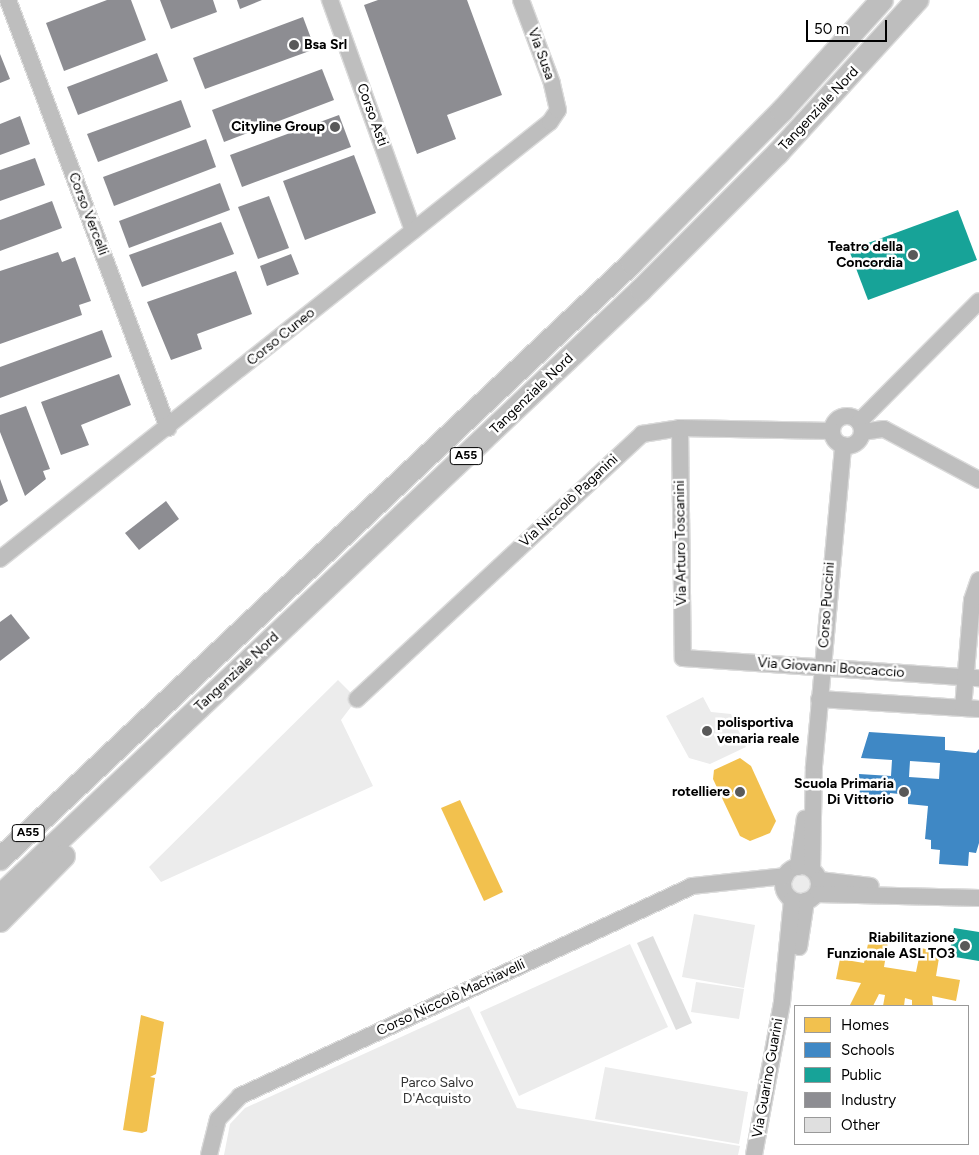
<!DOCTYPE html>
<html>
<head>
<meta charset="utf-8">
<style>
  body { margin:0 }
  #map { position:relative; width:979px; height:1155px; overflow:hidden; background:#fff; font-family:Figtree,sans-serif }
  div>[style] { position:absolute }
  .green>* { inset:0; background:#ececec }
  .round { border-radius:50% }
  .homes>* { inset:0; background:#f2c14e }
  .schools>* { inset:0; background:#3f88c5 }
  .public>* { inset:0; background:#17a398 }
  .industry>* { inset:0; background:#8d8d92 }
  .building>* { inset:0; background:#dfdfdf }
  .roads { filter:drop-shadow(1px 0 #dbdbdb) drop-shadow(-1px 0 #dbdbdb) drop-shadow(0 1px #dbdbdb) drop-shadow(0 -1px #dbdbdb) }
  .minor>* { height:16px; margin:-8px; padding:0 8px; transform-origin:8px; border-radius:8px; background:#bebebe }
  .minor>.ring { margin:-8px; padding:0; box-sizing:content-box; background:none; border:16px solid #bebebe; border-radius:50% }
  .highway>* { height:22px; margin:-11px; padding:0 11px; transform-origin:11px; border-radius:11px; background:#bebebe }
  .dots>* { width:14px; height:14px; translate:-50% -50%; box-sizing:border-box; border:2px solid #fff; border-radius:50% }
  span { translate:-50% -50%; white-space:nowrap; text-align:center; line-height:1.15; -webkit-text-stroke:5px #fff; paint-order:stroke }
  .shield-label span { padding:1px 4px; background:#fff; border:1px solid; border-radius:4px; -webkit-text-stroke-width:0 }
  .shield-label { font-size:12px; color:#000; font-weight:700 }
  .poi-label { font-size:14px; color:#000; font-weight:700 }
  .left { translate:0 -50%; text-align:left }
  .right { translate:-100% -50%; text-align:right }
  .street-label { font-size:14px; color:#000 }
  .park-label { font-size:14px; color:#333 }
  .legend { position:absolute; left:794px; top:1005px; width:175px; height:140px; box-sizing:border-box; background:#fff; border:1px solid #999; margin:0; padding:6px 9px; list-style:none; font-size:15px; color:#000 }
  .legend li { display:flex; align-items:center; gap:10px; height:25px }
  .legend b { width:25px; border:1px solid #999 }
  .scale { position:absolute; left:806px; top:20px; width:81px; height:22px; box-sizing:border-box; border:2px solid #000; border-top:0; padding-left:6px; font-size:15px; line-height:18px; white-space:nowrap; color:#000; -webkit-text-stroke:4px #fff; paint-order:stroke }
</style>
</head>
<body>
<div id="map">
  <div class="green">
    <div style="clip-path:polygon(338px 680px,357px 699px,341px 720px,373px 786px,161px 882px,149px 867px)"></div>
    <div style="clip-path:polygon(703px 697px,711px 712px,731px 714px,746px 747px,710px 764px,689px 758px,666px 716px)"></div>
    <div class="round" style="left:790px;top:873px;width:22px;height:22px"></div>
    <div style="clip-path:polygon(694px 914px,755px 925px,744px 988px,682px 977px)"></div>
    <div style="clip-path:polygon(630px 944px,668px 1027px,519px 1096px,480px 1012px)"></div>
    <div style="clip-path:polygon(696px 982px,744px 989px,739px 1019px,691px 1012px)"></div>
    <div style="clip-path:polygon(469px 1006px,517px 1108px,740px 1146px,738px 1155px,224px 1155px,230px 1124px,245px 1108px)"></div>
    <div style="clip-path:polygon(605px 1067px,748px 1092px,739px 1144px,595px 1119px)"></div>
  </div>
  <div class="homes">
    <div style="clip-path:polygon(740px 758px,751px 766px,776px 821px,770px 833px,750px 841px,740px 836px,713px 779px,714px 770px)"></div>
    <div style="clip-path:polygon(460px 800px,503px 892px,484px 901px,441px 808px)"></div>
    <div style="clip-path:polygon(869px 939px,888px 943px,884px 967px,916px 972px,921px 948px,940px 952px,936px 976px,960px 980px,956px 1001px,932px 996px,933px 1006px,912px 1006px,912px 1000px,905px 998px,904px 1006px,883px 1006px,885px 995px,879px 994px,873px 1006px,850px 1005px,861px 983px,836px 979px,840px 959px,864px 963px)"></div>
    <div style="clip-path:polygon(141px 1015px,164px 1022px,156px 1074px,150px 1077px,155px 1078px,147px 1131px,142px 1133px,123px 1130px)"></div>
  </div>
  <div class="schools">
    <div style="clip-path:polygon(evenodd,869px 732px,945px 737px,945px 750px,976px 753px,979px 749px,979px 843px,976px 853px,969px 852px,968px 866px,939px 864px,940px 850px,931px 849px,931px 840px,925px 839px,928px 806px,908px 804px,908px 795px,890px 793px,889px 803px,860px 801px,859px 774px,891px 776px,892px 760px,861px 758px,869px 732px,910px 761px,940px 763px,939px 779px,909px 777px,910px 761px)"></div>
  </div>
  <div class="public">
    <div style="clip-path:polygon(958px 210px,977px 260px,868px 300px,849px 250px)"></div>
    <div style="clip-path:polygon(954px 928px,979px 932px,979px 961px,949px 956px)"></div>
  </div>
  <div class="industry">
    <div style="clip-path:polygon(107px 0,131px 0,146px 40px,64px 71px,46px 23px)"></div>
    <div style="clip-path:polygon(160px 0,213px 0,217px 12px,171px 29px)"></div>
    <div style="clip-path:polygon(237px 0,262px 0,240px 9px)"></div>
    <div style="clip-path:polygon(378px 0,467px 0,502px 95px,447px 115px,456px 139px,417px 154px,364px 5px)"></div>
    <div style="clip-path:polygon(303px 17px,315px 49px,205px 89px,193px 58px)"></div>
    <div style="clip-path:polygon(157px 53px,168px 81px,78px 115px,67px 87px)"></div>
    <div style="clip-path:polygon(0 54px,10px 79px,0 83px)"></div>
    <div style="clip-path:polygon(322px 69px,334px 100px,224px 142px,212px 110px)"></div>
    <div style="clip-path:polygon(181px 100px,191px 127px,98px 162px,87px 134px)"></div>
    <div style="clip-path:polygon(339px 115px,351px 147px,242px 187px,230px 155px)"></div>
    <div style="clip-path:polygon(20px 116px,30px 144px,0 155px,0 124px)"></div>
    <div style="clip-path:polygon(206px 139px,216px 167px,114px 206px,103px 177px)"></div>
    <div style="clip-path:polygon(354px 155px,376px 213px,305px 240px,283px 181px)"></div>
    <div style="clip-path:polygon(35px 158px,45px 185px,0 201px,0 170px)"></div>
    <div style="clip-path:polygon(220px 183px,230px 210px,129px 248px,119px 221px)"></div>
    <div style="clip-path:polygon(269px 196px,289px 248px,258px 259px,238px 207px)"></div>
    <div style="clip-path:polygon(52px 201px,62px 228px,0 251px,0 220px)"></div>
    <div style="clip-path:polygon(221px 222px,234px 254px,142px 287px,129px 255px)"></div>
    <div style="clip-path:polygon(58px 252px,62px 262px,75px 257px,91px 301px,79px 305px,82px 315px,0 344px,0 271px)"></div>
    <div style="clip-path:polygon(291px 254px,299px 274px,267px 286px,260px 266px)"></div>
    <div style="clip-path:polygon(236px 271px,252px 314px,197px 334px,202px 349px,171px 360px,147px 302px)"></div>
    <div style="clip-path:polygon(102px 330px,112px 357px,0 398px,0 367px)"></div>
    <div style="clip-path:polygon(119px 374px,131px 405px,81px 425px,89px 445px,61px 455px,41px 402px)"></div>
    <div style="clip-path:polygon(26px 406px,50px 469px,43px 471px,46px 479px,25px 496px,0 432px,0 415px)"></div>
    <div style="clip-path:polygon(0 479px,8px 501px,0 506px)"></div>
    <div style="clip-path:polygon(166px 501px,179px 519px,139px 550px,125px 533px)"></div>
    <div style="clip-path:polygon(11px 614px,30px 638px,0 661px,0 622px)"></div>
  </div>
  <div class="building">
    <div style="clip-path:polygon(653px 936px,692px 1023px,676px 1030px,637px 943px)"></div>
  </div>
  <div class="roads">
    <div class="minor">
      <div style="left:8px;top:0;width:457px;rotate:69.5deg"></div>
      <div style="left:330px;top:0;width:245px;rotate:70.2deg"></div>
      <div class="ring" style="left:832px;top:416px;width:14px;height:14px"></div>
      <div style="left:859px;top:422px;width:170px;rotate:-45.2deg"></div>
      <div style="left:680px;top:428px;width:230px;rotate:89.3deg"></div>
      <div style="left:683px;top:658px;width:297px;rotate:3.9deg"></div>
      <div style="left:862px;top:432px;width:22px;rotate:-8deg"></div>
      <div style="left:884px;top:429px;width:108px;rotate:28.2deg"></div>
      <div style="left:0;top:559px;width:702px;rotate:-38.47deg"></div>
      <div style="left:550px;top:122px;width:14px;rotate:-56deg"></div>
      <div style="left:558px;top:110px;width:28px;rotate:-103deg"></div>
      <div style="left:552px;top:83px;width:89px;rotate:-110.5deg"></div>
      <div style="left:357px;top:699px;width:389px;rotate:-42.9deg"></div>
      <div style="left:642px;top:434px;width:38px;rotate:-9deg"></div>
      <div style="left:680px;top:428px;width:152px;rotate:1.1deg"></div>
      <div style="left:819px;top:699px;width:160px;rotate:3.6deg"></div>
      <div style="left:963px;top:708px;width:108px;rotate:-85.2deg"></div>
      <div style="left:972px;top:600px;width:21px;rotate:-71deg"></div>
      <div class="ring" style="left:783px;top:866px;width:20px;height:20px"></div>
      <div style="left:798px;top:867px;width:49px;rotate:-81.9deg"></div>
      <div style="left:812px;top:869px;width:103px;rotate:-88.9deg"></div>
      <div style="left:814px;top:766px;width:322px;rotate:-84.8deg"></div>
      <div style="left:819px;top:880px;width:52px;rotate:6.6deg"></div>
      <div style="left:817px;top:894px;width:162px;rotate:1.4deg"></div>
      <div style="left:799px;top:947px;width:47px;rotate:-81.3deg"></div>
      <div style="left:209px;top:1155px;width:37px;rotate:-76deg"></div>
      <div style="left:218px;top:1119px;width:32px;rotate:-46deg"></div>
      <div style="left:240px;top:1096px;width:498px;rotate:-24.9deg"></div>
      <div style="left:692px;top:886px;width:94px;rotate:-6.1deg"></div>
      <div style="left:754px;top:1155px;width:156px;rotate:-79.6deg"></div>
      <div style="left:782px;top:1002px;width:102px;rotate:-84.4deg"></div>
    </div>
    <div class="highway">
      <div style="left:0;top:859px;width:869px;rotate:-43.32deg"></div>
      <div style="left:632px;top:263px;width:214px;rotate:-45.4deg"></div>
      <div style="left:782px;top:111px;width:149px;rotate:-48deg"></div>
      <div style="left:0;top:896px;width:882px;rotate:-43.39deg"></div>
      <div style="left:641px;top:290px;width:194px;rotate:-45deg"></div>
      <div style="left:778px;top:153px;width:207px;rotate:-47.7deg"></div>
      <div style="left:0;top:921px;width:91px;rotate:-45.4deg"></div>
    </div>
  </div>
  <div class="dots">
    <div style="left:294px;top:45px;background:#595959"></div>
    <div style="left:335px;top:127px;background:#595959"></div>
    <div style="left:913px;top:255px;background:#595959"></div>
    <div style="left:707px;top:731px;background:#595959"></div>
    <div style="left:740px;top:792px;background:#595959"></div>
    <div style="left:904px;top:792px;background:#595959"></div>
    <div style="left:965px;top:946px;background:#595959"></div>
  </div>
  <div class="shield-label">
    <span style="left:466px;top:456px">A55</span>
    <span style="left:28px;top:833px">A55</span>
  </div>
  <div class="poi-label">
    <span class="left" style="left:304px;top:45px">Bsa Srl</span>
    <span class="right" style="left:325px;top:127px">Cityline Group</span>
    <span class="right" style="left:903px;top:255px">Teatro della<br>Concordia</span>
    <span class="left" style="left:717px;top:731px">polisportiva<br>venaria reale</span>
    <span class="right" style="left:894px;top:792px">Scuola Primaria<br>Di Vittorio</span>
    <span class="right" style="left:730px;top:792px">rotelliere</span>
    <span class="right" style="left:955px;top:946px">Riabilitazione<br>Funzionale ASL TO3</span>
  </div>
  <div class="street-label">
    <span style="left:541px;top:54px;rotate:70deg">Via Susa</span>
    <span style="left:819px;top:109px;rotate:-47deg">Tangenziale Nord</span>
    <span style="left:372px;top:115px;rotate:70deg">Corso Asti</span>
    <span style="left:88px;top:214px;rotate:69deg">Corso Vercelli</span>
    <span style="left:281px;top:337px;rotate:-39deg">Corso Cuneo</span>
    <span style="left:532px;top:394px;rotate:-44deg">Tangenziale Nord</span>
    <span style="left:569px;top:501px;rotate:-43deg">Via Niccolò Paganini</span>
    <span style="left:681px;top:543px;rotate:-91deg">Via Arturo Toscanini</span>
    <span style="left:827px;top:605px;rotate:-86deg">Corso Puccini</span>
    <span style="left:831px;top:668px;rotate:4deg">Via Giovanni Boccaccio</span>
    <span style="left:237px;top:672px;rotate:-43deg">Tangenziale Nord</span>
    <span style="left:451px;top:998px;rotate:-25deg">Corso Niccolò Machiavelli</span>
    <span style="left:768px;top:1078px;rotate:-80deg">Via Guarino Guarini</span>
  </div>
  <div class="park-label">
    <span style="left:437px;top:1091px">Parco Salvo<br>D'Acquisto</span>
  </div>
  <ul class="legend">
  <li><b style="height:14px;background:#f2c14e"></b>Homes</li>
  <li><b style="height:14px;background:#3f88c5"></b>Schools</li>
  <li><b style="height:14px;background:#17a398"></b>Public</li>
  <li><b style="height:14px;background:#8d8d92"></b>Industry</li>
  <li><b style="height:14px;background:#dfdfdf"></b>Other</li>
  </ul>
  <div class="scale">50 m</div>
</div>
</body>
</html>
